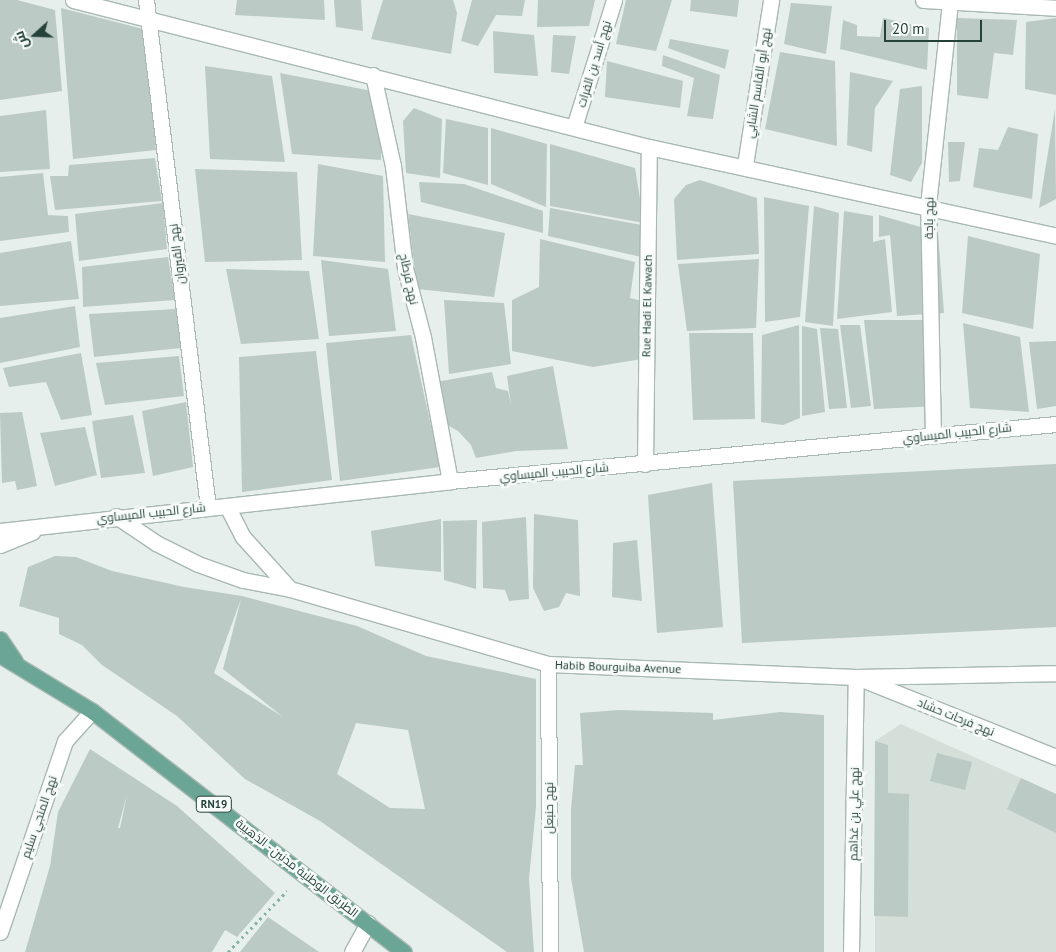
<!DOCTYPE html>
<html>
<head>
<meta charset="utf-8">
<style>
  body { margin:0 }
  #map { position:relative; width:1056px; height:952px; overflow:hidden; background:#e6efeb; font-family:"PT Sans",Cairo,sans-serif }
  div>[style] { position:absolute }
  .built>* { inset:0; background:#d4dfda }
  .building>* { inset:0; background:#bbcac4 }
  .path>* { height:3px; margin-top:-1.5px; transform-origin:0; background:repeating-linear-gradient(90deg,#86b3a5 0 2.5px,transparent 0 6.5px) }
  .roads { filter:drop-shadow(1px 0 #a8b8b2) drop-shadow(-1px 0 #a8b8b2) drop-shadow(0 1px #a8b8b2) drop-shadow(0 -1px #a8b8b2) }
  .minor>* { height:15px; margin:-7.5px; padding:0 7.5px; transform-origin:7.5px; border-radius:7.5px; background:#fff }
  .major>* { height:15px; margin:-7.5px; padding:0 7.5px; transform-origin:7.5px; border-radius:7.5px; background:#6aa596 }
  span { translate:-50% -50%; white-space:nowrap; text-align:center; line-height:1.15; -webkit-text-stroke:5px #f7fbf9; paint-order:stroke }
  .shield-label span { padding:1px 4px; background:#f7fbf9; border:1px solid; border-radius:4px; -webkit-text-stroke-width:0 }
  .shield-label { font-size:11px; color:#24423a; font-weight:700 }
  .street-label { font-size:12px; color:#24423a }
  .north { position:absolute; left:10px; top:10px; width:50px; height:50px; -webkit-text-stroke:4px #f7fbf9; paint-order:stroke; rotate:250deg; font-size:14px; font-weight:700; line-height:20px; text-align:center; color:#24423a }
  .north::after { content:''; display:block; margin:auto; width:18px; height:22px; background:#24423a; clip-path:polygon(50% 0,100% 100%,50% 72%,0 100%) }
  .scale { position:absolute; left:884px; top:20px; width:98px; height:22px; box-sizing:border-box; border:2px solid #24423a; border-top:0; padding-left:6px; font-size:15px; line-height:18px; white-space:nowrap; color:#24423a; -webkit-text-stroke:4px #f7fbf9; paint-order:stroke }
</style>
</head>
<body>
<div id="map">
  <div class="built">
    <div style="clip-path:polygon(901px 724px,1056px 794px,1056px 952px,875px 952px,875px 741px)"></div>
  </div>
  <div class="building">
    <div style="clip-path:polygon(0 0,17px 0,55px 10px,62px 91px,0 100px)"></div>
    <div style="clip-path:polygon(237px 0,324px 0,325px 20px,235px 15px)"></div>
    <div style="clip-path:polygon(334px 0,361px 0,363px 31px,336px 27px)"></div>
    <div style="clip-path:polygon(383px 0,453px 0,457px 13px,451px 54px,371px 39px)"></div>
    <div style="clip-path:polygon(472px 0,525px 0,522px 16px,496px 15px,478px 46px,461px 41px)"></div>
    <div style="clip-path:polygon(538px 0,595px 0,589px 26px,537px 27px)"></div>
    <div style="clip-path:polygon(626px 0,672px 0,656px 51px,616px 44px)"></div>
    <div style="clip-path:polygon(691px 0,739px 0,737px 17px,690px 11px)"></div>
    <div style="clip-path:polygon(791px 3px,832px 6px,826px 54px,784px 44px)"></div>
    <div style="clip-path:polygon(61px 8px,143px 29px,156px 150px,73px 159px)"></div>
    <div style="clip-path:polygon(883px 18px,929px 28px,927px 70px,840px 49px,843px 20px,857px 25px,857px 36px,880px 37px)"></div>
    <div style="clip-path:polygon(957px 18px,1017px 20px,1013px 55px,994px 53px,988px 99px,957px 95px)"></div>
    <div style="clip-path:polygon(1056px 18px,1056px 95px,1025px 89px,1026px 22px)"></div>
    <div style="clip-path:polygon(493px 31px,534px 35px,538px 76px,494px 73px)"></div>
    <div style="clip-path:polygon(553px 35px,576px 36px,569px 74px,551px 72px)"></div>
    <div style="clip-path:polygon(670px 39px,729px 50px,725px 69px,668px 48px)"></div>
    <div style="clip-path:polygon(780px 52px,835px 61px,837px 146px,765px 129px)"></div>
    <div style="clip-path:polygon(663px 55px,720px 75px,713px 119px,687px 116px,694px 78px,662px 66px)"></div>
    <div style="clip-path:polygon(607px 61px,683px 81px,680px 108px,605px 97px)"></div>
    <div style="clip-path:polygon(205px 66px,272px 76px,285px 162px,210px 159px)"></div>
    <div style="clip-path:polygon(850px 72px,893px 81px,875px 108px,872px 152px,847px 145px)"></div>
    <div style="clip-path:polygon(280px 73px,382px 93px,381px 160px,292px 154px)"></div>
    <div style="clip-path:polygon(922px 86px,922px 163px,911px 182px,890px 175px,900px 89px)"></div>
    <div style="clip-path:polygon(414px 108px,442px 119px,440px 178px,406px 173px,403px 121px)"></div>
    <div style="clip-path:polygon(1055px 109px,1056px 199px,1039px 208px)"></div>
    <div style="clip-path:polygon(46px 110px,50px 169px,0 172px,0 116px)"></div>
    <div style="clip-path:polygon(446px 119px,488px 128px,488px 185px,443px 173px)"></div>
    <div style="clip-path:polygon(1008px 127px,1038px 134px,1032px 199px,973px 187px,979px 148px,998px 150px)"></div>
    <div style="clip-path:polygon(491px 128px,547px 144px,546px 207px,491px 184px)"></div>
    <div style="clip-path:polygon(948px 142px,965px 142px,960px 181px,949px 182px)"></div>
    <div style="clip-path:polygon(550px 144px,635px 168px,644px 223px,550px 206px)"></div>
    <div style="clip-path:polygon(155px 158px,162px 201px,55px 210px,50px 176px,68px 176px,69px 165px)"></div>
    <div style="clip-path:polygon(318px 164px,383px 176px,385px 262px,313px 256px)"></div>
    <div style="clip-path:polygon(195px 169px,297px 172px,302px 260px,205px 262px)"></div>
    <div style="clip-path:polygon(43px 173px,48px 215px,68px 216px,69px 232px,0 241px,0 177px)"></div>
    <div style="clip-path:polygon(700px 180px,757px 198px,759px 254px,677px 260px,674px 199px,686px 185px)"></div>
    <div style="clip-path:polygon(419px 182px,464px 184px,543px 211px,543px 233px,421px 202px)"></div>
    <div style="clip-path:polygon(764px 197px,809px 206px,800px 317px,765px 322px)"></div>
    <div style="clip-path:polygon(163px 203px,167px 249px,79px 261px,75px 214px)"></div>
    <div style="clip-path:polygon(814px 206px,839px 213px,833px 326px,805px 322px)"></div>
    <div style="clip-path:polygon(550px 208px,647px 226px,646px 258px,548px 236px)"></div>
    <div style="clip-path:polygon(844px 211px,873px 216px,873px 242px,885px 239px,892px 312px,837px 319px)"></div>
    <div style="clip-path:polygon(408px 214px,505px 233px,494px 297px,417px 289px)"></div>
    <div style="clip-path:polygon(879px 215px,938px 232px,944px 313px,897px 316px,890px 235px,879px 237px)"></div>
    <div style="clip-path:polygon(968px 236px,1040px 254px,1033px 329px,962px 313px)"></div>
    <div style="clip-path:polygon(540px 239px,635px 262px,630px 298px,642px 301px,642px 359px,593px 367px,512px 351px,512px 300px,539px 287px)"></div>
    <div style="clip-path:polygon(71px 241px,79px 299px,0 306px,0 253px)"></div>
    <div style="clip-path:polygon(168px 257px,175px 300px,83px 307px,82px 267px)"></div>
    <div style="clip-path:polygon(759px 259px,756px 328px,687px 331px,678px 264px)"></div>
    <div style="clip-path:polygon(321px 260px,388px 269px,396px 331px,329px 336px)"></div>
    <div style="clip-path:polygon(226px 269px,309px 271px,319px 339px,241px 344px)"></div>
    <div style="clip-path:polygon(444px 300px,504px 303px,511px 364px,449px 374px)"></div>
    <div style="clip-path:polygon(75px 306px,80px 347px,0 363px,0 318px)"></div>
    <div style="clip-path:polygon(176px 309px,181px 348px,94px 357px,89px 314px)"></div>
    <div style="clip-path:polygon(864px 320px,938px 320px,940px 406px,874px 409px)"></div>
    <div style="clip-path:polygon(963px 323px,1020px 337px,1029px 412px,970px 408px)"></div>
    <div style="clip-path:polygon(799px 325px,800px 418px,783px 425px,761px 422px,762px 335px)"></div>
    <div style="clip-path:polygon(840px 325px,860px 325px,871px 406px,851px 408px)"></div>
    <div style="clip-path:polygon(802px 326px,817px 329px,825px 412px,802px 416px)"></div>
    <div style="clip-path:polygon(820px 328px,838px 329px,847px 408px,829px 409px)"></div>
    <div style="clip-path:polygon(689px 333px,753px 333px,755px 419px,693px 420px)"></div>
    <div style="clip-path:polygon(411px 335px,440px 467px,340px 481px,326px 343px)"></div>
    <div style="clip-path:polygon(1056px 341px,1056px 406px,1037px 409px,1029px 342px)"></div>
    <div style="clip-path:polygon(316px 351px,332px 480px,242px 492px,239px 357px)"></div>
    <div style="clip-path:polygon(81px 353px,92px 415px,61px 420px,46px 382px,9px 387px,3px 368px)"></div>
    <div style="clip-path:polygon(179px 356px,184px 396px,105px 405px,96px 363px)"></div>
    <div style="clip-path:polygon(553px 366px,568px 449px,516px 451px,476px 458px,471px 445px,458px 431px,440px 421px,436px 382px,492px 372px,496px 388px,508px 391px,511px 405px,507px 376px)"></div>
    <div style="clip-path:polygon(186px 402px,193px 467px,153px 476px,142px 411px)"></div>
    <div style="clip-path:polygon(22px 412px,37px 486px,17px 490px,15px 481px,2px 483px,0 413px)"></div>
    <div style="clip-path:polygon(133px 415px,145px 473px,101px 478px,92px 421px)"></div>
    <div style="clip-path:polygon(85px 427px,97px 475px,55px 486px,40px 433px)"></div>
    <div style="clip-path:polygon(1056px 464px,1056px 627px,742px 643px,733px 481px)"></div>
    <div style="clip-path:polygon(712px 483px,723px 627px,657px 633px,648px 495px)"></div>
    <div style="clip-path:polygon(534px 514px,578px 520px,580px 596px,566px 593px,559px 607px,544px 611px,533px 588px)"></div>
    <div style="clip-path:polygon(526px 517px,529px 599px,509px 601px,505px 590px,483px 588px,482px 522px)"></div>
    <div style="clip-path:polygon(441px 519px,441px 572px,375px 566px,371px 531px)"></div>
    <div style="clip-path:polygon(477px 520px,476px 589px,444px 580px,443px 521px)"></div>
    <div style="clip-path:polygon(637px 540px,642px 601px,612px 597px,613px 543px)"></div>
    <div style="clip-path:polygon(evenodd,55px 556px,76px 557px,112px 571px,184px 587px,242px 596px,357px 626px,426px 656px,536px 679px,536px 807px,529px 879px,534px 952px,507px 952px,320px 821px,245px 779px,177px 716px,102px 665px,82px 645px,59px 634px,59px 618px,19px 606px,28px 567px,55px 556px,241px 599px,223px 669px,283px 717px,214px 673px,241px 599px,55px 556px,356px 723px,408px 730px,425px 809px,390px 808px,337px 774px,356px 723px)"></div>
    <div style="clip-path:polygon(619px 710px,713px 713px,713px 720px,780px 712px,824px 715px,824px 952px,584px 952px,571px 878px,571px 809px,575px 765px,583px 765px,580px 713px)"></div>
    <div style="clip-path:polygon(875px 741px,888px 745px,888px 793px,909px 794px,908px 917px,874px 916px)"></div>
    <div style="clip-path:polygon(evenodd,90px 749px,177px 806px,275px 893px,237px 937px,225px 930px,212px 952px,25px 952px,50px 866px,58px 812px,90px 749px,127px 795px,120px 828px,118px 828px,127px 795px)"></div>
    <div style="clip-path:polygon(937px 753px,972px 762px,965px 790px,930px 781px)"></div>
    <div style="clip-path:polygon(1021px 778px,1056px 794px,1056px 833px,1007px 809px)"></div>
    <div style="clip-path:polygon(268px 917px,319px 952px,240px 952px)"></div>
  </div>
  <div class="path">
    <div style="left:228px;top:952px;width:85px;rotate:-46deg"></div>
  </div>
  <div class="roads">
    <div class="minor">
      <div style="left:73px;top:0;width:594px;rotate:14.32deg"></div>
      <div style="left:649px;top:147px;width:417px;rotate:12.3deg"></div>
      <div style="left:146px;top:0;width:511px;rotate:83.03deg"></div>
      <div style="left:923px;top:0;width:133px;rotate:3.4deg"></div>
      <div style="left:373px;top:75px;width:93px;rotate:77.6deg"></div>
      <div style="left:393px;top:166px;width:103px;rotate:83.3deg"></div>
      <div style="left:405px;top:268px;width:71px;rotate:75.4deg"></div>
      <div style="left:423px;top:337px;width:147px;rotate:79.4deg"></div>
      <div style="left:574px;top:127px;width:133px;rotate:-72.5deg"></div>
      <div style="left:745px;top:165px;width:167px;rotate:-81deg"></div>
      <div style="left:933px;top:436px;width:231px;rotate:-91.2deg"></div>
      <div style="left:928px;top:205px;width:204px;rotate:-83.8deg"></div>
      <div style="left:645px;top:464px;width:317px;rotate:-89.3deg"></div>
      <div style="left:227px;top:506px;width:35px;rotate:63deg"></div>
      <div style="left:243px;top:537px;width:70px;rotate:47.9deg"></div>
      <div style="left:116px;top:516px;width:48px;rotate:34deg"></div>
      <div style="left:156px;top:543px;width:47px;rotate:26.6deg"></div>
      <div style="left:198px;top:564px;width:48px;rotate:19.6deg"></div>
      <div style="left:243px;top:580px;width:48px;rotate:10.8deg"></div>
      <div style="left:290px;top:589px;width:269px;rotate:16.2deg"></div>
      <div style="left:548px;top:664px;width:308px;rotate:2.4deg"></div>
      <div style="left:856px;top:677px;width:200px;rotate:-1.1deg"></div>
      <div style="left:0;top:531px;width:453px;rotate:-6.3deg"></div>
      <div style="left:450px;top:481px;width:609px;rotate:-5.37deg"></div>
      <div style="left:0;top:545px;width:35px;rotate:-22deg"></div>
      <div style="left:548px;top:664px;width:288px;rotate:89.6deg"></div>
      <div style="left:862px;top:679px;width:209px;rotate:21.9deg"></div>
      <div style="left:0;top:932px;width:202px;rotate:-71.2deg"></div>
      <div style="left:65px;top:741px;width:40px;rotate:-48deg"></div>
      <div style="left:352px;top:952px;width:33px;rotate:-61deg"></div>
      <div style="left:851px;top:952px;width:275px;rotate:-89deg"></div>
    </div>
    <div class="major">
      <div style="left:0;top:639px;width:27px;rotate:56deg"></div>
      <div style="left:0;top:655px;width:108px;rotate:31.3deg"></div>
      <div style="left:92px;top:711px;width:394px;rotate:37.7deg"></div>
    </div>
  </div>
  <div class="shield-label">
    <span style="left:214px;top:804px">RN19</span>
  </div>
  <div class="street-label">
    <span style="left:594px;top:64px;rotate:-73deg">نهج أسد بن الفرات</span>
    <span style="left:758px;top:83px;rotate:-81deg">نهج أبو القاسم الشابي</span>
    <span style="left:929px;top:218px;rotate:-89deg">نهج باجة</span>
    <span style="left:177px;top:254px;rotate:-97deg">نهج القيروان</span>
    <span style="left:409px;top:279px;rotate:78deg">نهج قرطاج</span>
    <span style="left:647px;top:306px;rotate:-89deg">Rue Hadi El Kawach</span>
    <span style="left:957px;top:433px;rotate:-6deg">شارع الحبيب الميساوي</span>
    <span style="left:554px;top:472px;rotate:-5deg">شارع الحبيب الميساوي</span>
    <span style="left:151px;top:513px;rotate:-6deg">شارع الحبيب الميساوي</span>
    <span style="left:618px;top:667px;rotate:2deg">Habib Bourguiba Avenue</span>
    <span style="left:956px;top:717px;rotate:22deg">نهج فرحات حشاد</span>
    <span style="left:549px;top:808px;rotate:-90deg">نهج حنبعل</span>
    <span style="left:854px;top:814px;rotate:-89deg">نهج علي بن غذاهم</span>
    <span style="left:39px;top:817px;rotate:-71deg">نهج المنجي سليم</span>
    <span style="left:297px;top:868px;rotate:38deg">الطريق الوطنية مدنين - الذهيبة</span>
  </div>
  <div class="north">ش</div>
  <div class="scale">20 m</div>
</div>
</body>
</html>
